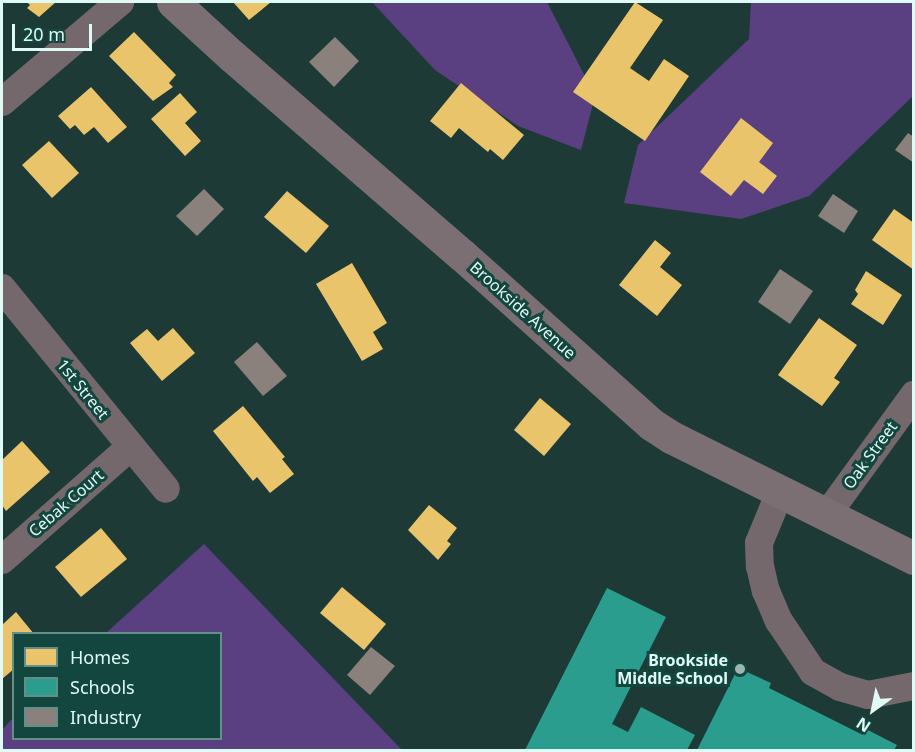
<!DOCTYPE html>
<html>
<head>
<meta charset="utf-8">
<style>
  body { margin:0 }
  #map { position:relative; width:915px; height:752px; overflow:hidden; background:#1e3a37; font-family:"Noto Sans",sans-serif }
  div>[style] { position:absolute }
  .green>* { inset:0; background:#5a4081 }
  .homes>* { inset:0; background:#e9c46a }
  .schools>* { inset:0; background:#2a9d8f }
  .industry>* { inset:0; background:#8a817c }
  .minor>* { height:28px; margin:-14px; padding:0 14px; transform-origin:14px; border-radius:14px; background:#75686c }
  .major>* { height:33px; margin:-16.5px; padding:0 16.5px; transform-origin:16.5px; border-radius:16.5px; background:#7b6f73 }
  .dots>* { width:16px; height:16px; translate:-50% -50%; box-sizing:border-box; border:3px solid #12463f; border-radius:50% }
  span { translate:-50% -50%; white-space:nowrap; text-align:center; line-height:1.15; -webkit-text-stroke:6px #12463f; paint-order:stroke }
  .street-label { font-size:16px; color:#e0faf5 }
  .poi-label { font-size:16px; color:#e0faf5; font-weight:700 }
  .right { translate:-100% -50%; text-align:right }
  .frame { position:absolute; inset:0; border:3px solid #e0faf5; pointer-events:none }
  .legend { position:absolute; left:12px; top:632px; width:210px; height:108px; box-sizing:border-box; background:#12463f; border:2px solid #648e88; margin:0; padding:8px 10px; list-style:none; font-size:18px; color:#e0faf5 }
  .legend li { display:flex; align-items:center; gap:12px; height:30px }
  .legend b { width:30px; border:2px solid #648e88 }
  .north { position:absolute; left:843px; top:680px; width:60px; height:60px; -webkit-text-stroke:4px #12463f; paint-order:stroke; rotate:213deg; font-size:16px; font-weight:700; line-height:24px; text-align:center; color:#e0faf5 }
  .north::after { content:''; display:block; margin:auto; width:21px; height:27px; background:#e0faf5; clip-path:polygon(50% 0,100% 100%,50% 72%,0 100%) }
  .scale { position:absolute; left:12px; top:24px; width:80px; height:27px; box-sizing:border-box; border:3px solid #e0faf5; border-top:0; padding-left:8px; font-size:18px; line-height:21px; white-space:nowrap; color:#e0faf5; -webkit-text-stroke:4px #12463f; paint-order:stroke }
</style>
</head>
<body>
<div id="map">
  <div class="green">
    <div style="clip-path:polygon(372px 2px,547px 2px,595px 96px,581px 150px,518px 126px,435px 70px)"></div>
    <div style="clip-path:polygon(751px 2px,913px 2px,913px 96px,809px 196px,741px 219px,624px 203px,638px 145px,749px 39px)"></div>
    <div style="clip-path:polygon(204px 544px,402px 750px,2px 750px,2px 730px,13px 718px,14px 738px,220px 738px,220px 634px,106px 633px)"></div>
  </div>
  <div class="homes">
    <div style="clip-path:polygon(27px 2px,56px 2px,39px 17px,27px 8px,30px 5px)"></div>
    <div style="clip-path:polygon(233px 2px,271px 2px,249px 20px)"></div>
    <div style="clip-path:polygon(635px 2px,663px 20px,630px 68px,649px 81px,664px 59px,689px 76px,645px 141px,573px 92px)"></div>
    <div style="clip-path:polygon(134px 32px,176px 75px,169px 83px,173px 87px,153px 101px,109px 56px)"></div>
    <div style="clip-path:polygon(461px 83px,524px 135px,503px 160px,490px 149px,488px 152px,459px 128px,451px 138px,430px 121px)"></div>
    <div style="clip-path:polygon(91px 87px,127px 127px,108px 143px,94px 127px,84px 135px,75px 125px,70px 129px,58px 116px)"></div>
    <div style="clip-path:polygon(180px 93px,197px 112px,185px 123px,201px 141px,185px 156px,151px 119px)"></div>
    <div style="clip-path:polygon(741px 118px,773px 143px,759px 162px,777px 176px,763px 194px,744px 180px,731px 196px,700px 172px)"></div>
    <div style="clip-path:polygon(49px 141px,79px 173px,52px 198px,22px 165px)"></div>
    <div style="clip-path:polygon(287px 191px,329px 226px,306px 253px,264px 217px)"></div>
    <div style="clip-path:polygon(894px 209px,914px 223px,914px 270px,872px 240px)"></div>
    <div style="clip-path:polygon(655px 240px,671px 253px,660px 267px,682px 285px,657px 316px,619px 285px)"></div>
    <div style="clip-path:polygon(352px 263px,387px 323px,373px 332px,383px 349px,362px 361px,316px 284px)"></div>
    <div style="clip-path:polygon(866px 271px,902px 295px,883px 325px,851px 304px,858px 294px,855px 290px)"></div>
    <div style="clip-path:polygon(819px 318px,857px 345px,834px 378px,840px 382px,822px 406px,778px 375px)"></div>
    <div style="clip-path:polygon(173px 328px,195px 353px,162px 381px,130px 343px,147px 329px,158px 341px)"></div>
    <div style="clip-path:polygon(540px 398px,571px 424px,544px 456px,514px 430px)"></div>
    <div style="clip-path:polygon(243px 406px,285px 457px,282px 459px,294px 474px,270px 493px,257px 477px,253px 481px,213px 431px)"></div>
    <div style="clip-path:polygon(22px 441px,50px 472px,6px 511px,2px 505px,2px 460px)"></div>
    <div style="clip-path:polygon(429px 505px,457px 528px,447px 541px,451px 544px,438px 560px,408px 530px)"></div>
    <div style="clip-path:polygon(101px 528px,127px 559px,81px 597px,55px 567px)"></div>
    <div style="clip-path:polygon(342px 587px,386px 624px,364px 650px,320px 613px)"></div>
    <div style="clip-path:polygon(16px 612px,34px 634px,14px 634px,14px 669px,2px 679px,2px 625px)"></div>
  </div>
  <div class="schools">
    <div style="clip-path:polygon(607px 588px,666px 617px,612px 724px,628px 732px,641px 707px,695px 735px,687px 750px,525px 750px)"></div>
    <div style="clip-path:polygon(738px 668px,771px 683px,769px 688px,863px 735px,866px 729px,897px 745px,894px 750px,697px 750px)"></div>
  </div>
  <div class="industry">
    <div style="clip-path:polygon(335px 37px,359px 61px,334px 87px,309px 62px)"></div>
    <div style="clip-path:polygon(908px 133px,914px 137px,914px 163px,895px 150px)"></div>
    <div style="clip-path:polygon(204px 189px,224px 209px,197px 236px,176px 216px)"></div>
    <div style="clip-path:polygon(833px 194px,858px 211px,844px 233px,818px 216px)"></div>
    <div style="clip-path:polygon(780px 269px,813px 291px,790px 324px,758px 302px)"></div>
    <div style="clip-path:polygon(257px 342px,287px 376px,263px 396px,234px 362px)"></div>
    <div style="clip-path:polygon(371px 647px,395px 666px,370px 695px,347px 675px)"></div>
  </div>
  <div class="minor">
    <div style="left:2px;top:102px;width:155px;rotate:-40.3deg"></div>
    <div style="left:2px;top:288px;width:259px;rotate:50.8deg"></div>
    <div style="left:780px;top:492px;width:55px;rotate:112.4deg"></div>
    <div style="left:759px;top:543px;width:23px;rotate:88deg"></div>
    <div style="left:760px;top:566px;width:26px;rotate:77deg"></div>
    <div style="left:766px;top:591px;width:33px;rotate:67deg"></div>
    <div style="left:779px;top:621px;width:61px;rotate:56.3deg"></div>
    <div style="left:813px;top:672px;width:31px;rotate:29deg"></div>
    <div style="left:840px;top:687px;width:29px;rotate:16deg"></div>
    <div style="left:868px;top:695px;width:47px;rotate:-11.1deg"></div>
    <div style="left:826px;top:516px;width:150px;rotate:-54deg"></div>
    <div style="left:2px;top:560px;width:171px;rotate:-41.4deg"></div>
  </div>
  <div class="major">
    <div style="left:173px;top:2px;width:80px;rotate:42.5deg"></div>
    <div style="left:232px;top:56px;width:304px;rotate:40.9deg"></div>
    <div style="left:462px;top:255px;width:254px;rotate:41.8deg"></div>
    <div style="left:651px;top:424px;width:24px;rotate:33deg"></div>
    <div style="left:671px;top:437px;width:271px;rotate:26.5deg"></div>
  </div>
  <div class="dots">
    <div style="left:740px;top:669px;background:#9cb7b2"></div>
  </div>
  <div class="street-label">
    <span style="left:523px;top:310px;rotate:42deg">Brookside Avenue</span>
    <span style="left:83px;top:389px;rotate:51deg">1st Street</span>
    <span style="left:870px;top:455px;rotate:-54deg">Oak Street</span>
    <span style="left:66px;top:503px;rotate:-41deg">Cebak Court</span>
  </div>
  <div class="poi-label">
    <span class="right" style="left:728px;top:669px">Brookside<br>Middle School</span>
  </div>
  <div class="frame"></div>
  <ul class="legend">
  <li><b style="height:16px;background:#e9c46a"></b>Homes</li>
  <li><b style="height:16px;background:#2a9d8f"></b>Schools</li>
  <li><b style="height:16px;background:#8a817c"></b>Industry</li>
  </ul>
  <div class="north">N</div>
  <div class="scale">20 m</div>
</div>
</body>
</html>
